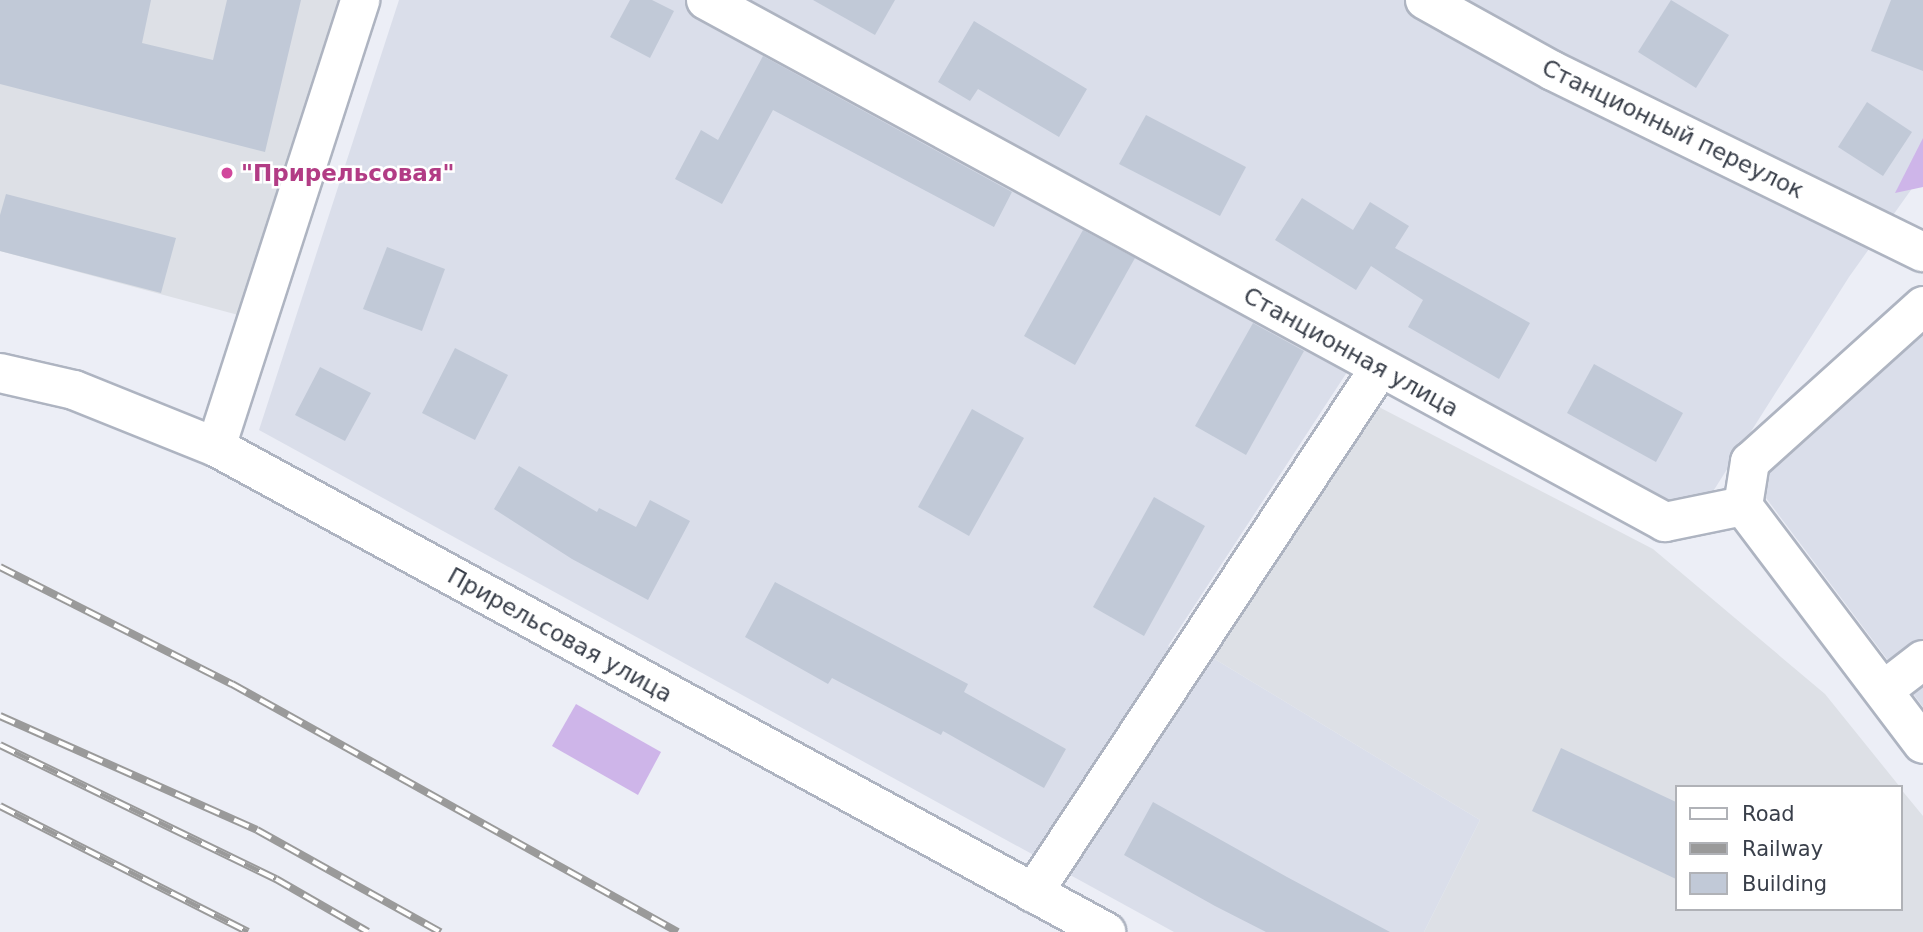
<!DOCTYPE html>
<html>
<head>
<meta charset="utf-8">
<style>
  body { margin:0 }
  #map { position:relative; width:1923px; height:932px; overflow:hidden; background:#eceef6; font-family:"DejaVu Sans",sans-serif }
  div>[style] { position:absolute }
  .residential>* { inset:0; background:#dadeea }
  .industrial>* { inset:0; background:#dde0e6 }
  .green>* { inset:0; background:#ceb5e9 }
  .building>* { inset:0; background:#c1c9d7 }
  .roads { filter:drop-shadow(2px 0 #aeb4c1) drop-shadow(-2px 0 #aeb4c1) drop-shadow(0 2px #aeb4c1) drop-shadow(0 -2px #aeb4c1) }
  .minor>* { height:38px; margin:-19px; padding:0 19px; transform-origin:19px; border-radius:19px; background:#fff }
  .rail>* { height:8px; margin-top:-4px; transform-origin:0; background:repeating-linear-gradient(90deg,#fff 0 16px,#9a9a9a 0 32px); box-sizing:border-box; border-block:2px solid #9a9a9a }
  .dots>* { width:19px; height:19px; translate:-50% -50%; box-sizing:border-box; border:4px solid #fff; border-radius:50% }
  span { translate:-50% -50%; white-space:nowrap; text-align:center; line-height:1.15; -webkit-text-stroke:5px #fff; paint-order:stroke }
  .street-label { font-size:23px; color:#393f4a }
  .hotel-label { font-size:23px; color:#b23c85; font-weight:700 }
  .left { translate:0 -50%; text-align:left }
  .legend { position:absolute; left:1675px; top:785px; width:228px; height:126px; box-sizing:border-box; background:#fff; border:2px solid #b0b2b7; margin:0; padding:9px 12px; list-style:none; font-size:21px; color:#393f4a }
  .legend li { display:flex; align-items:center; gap:14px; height:35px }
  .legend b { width:35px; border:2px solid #b0b2b7 }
</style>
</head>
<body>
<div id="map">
  <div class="residential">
    <div style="clip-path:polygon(399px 0,1923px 0,1923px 173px,1849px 277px,1712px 493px,1666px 503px,1370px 337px,1168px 646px,1213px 658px,1480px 820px,1424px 932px,1174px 932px,259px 430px)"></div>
    <div style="clip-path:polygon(1923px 331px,1923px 707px,1763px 494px,1762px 462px)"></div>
  </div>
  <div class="industrial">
    <div style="clip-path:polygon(0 0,341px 0,242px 316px,0 251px)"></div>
    <div style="clip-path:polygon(1377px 406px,1653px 549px,1825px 694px,1900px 787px,1676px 787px,1676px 909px,1900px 909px,1900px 788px,1923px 816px,1923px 932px,1424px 932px,1480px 820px,1213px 658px,1357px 425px)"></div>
  </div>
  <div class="green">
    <div style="clip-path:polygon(1923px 138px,1923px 187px,1895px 193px)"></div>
    <div style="clip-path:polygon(576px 704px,661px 752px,638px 795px,552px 746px)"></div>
  </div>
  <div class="building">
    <div style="clip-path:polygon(0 0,151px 0,142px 43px,213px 60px,227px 0,301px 0,265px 152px,0 84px)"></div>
    <div style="clip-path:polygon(630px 0,652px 0,674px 11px,650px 58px,610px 37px)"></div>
    <div style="clip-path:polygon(813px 0,895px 0,875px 35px)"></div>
    <div style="clip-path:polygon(1671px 0,1729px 35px,1696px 88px,1638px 52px)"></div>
    <div style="clip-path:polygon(1891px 0,1923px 0,1923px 71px,1871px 51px)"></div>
    <div style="clip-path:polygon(974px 21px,1087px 89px,1059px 137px,978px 89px,970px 101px,938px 82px)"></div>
    <div style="clip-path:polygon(763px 56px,1012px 192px,994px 227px,773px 110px,722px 204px,675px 179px,701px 130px,718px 140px)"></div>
    <div style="clip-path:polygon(1867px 102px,1912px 132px,1883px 176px,1838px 147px)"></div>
    <div style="clip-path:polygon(1146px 115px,1246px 167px,1220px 216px,1119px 164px)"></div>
    <div style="clip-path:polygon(6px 194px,176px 238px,161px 293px,0 251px,0 215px)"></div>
    <div style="clip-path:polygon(1302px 198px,1353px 230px,1370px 202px,1409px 226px,1395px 248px,1530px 323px,1499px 379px,1408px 327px,1423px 300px,1371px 266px,1356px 290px,1275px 240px)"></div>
    <div style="clip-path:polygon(1083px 230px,1135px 258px,1075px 365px,1024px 336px)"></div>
    <div style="clip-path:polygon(387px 247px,445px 269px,422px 331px,363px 309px)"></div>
    <div style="clip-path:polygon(1253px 323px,1304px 351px,1246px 455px,1195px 426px)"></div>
    <div style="clip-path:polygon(455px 348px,508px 375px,475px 440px,422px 413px)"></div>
    <div style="clip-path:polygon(1594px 364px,1683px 413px,1656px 462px,1567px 413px)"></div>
    <div style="clip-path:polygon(320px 367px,371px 393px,345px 441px,295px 415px)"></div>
    <div style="clip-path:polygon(972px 409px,1024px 438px,969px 536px,918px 507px)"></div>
    <div style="clip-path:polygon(519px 466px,597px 512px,599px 508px,636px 527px,650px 500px,690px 521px,648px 600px,572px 559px,494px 509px)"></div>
    <div style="clip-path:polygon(1154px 497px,1205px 526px,1144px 636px,1093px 607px)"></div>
    <div style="clip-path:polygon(775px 582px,968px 684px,964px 692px,1066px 749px,1044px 788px,943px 731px,941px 735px,832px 678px,828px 684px,745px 637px)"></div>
    <div style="clip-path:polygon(1561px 748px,1676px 802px,1676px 879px,1532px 811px)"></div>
    <div style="clip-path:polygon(1153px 802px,1287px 877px,1390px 932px,1266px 932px,1215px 906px,1124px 855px)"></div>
  </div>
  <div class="roads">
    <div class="minor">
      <div style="left:706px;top:0;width:1092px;rotate:28.56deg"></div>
      <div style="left:1665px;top:522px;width:80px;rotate:-11.6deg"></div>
      <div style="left:1743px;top:506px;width:298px;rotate:52.9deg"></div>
      <div style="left:1425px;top:0;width:146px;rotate:29deg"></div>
      <div style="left:1553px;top:71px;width:412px;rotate:26.1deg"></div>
      <div style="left:0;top:373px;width:76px;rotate:12.9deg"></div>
      <div style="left:74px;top:390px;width:153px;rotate:21.9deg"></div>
      <div style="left:216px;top:447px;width:1014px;rotate:28.59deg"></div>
      <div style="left:216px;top:447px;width:470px;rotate:-72.1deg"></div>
      <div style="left:1743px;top:506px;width:45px;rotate:-81deg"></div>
      <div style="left:1750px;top:462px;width:233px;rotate:-42deg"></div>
      <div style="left:1884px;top:690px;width:49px;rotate:-37.6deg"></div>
      <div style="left:1033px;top:893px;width:628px;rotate:-56.56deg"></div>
    </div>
  </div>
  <div class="rail">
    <div style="left:0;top:567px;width:260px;rotate:26.8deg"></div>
    <div style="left:232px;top:684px;width:510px;rotate:29.08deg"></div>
    <div style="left:0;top:716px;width:281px;rotate:23.9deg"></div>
    <div style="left:257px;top:830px;width:210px;rotate:29.1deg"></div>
    <div style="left:0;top:745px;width:307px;rotate:25.9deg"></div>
    <div style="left:276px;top:879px;width:106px;rotate:29.9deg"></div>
    <div style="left:0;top:806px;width:278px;rotate:26.9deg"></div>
  </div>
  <div class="dots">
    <div style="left:227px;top:173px;background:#d1479c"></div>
  </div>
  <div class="street-label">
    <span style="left:1673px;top:129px;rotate:26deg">Станционный переулок</span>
    <span style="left:1351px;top:352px;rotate:29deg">Станционная улица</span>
    <span style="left:560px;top:635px;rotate:29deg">Прирельсовая улица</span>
  </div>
  <div class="hotel-label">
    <span class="left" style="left:241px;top:173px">"Прирельсовая"</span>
  </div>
  <ul class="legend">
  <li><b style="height:9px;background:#fff"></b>Road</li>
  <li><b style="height:9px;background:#9a9a9a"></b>Railway</li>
  <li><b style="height:19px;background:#c1c9d7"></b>Building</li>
  </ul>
</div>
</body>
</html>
